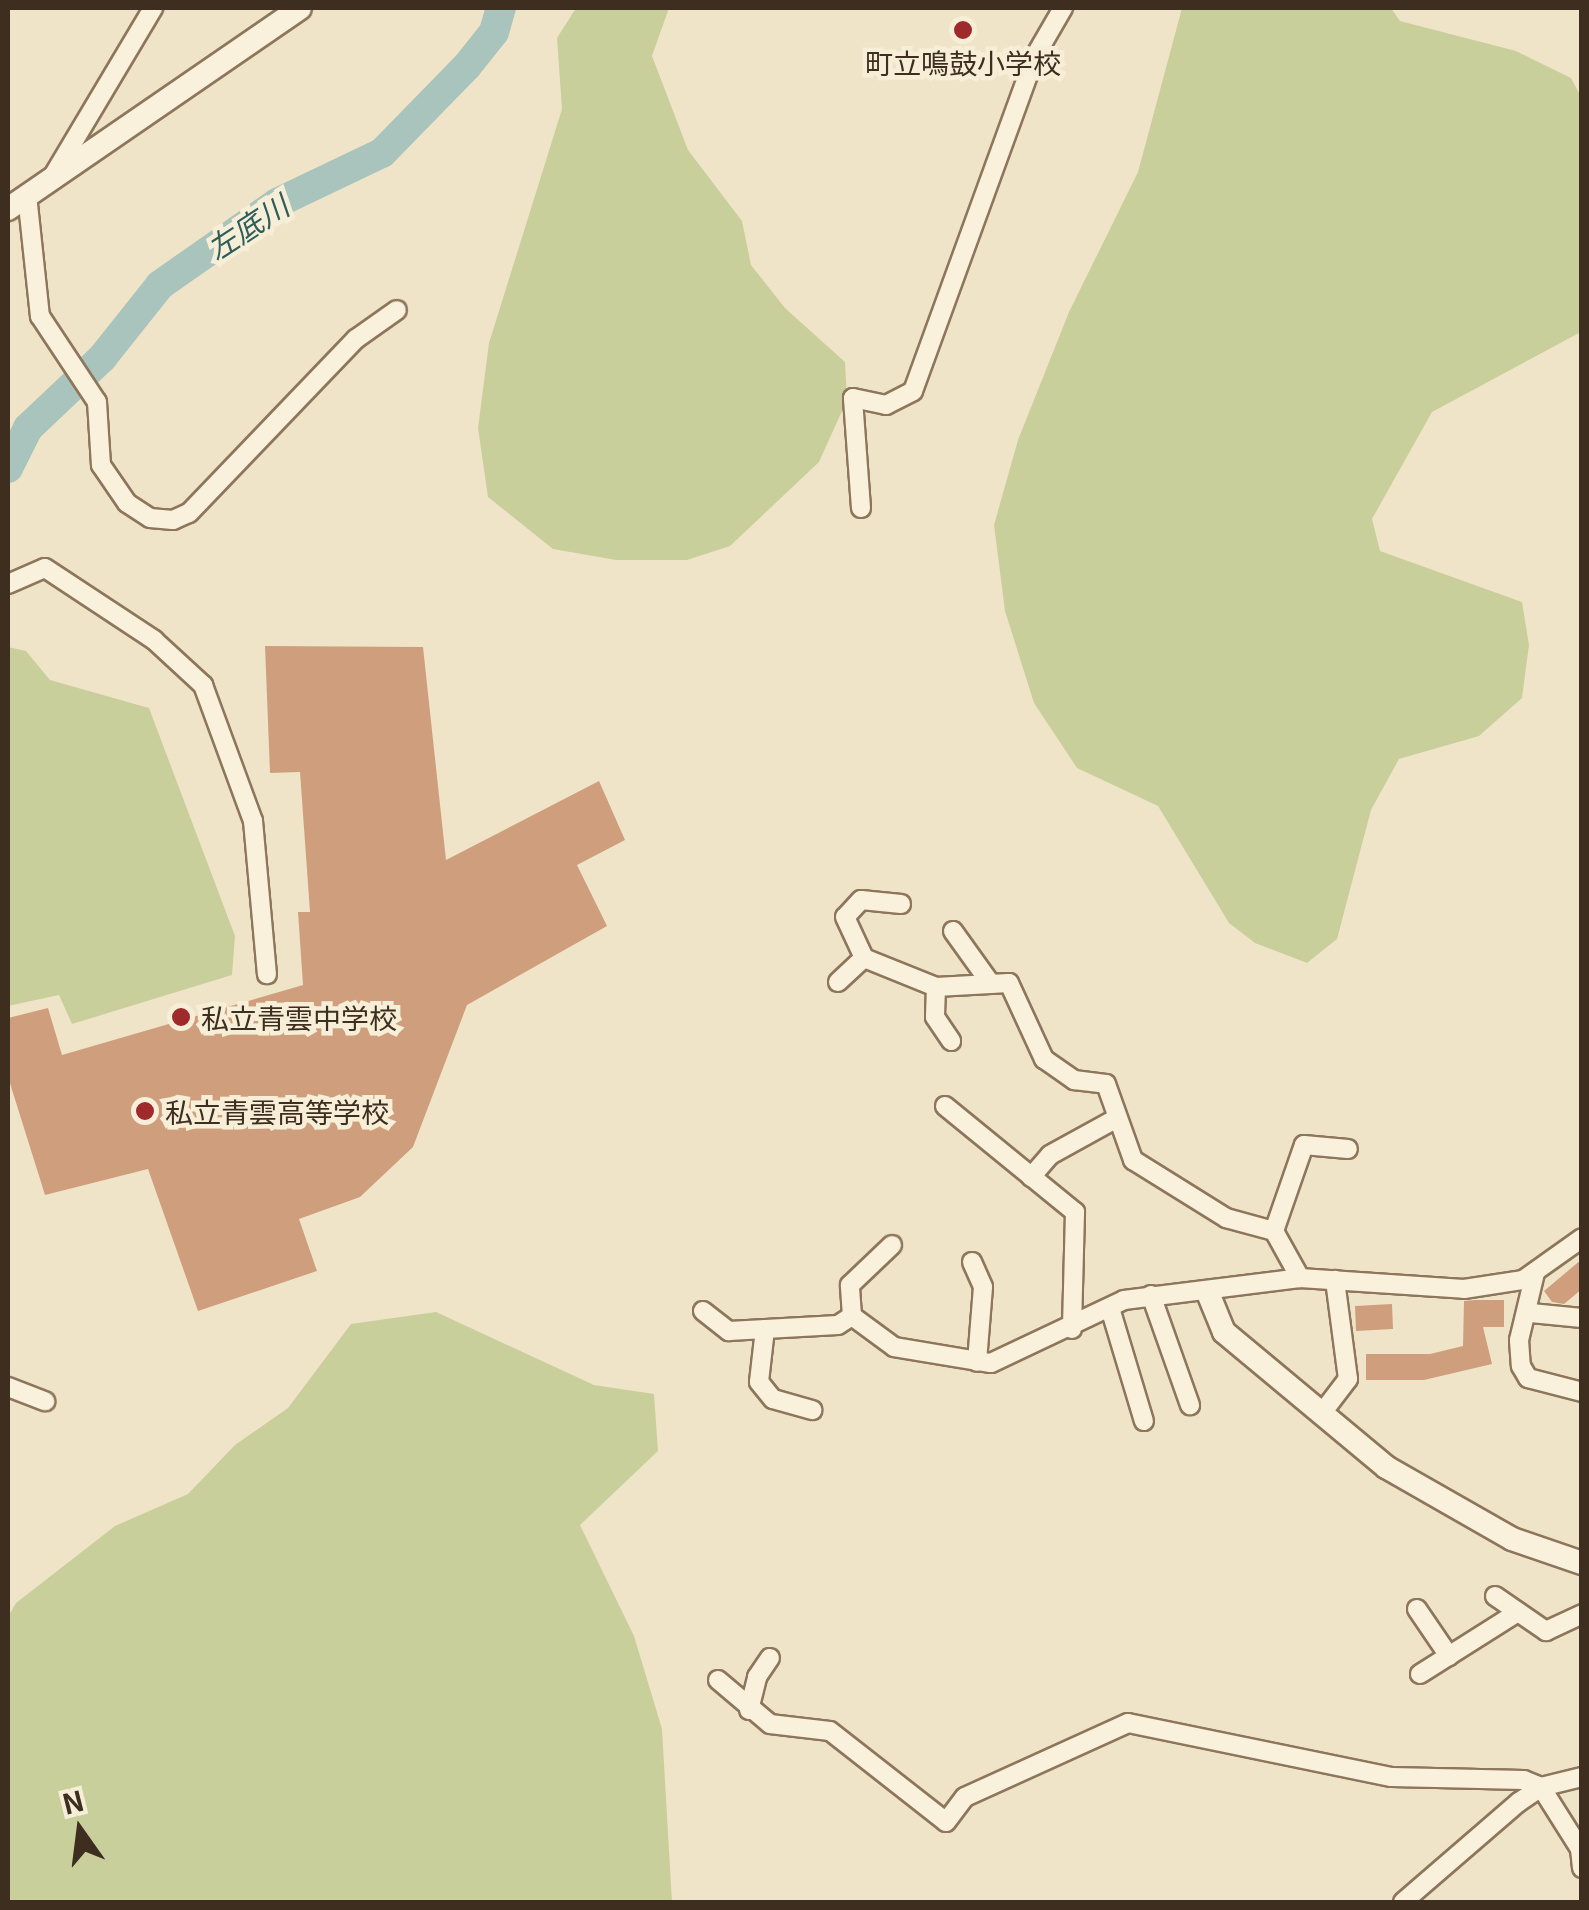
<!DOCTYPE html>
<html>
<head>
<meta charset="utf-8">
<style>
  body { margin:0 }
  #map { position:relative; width:1589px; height:1910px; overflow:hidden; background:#f0e4c8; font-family:Georgia,"Noto Sans JP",serif }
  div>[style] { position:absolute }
  .green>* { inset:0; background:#c9cf9b }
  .river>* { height:30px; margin:-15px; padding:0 15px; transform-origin:15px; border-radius:15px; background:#a9c4bc }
  .building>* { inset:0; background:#cf9f7d }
  .roads { filter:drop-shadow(2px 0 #8d765c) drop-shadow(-2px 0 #8d765c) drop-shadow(0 2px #8d765c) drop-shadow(0 -2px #8d765c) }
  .minor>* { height:18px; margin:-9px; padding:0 9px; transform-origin:9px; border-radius:9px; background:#faf1dc }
  .tertiary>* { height:22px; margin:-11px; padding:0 11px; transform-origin:11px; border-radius:11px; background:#faf1dc }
  .dots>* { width:28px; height:28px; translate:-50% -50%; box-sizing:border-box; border:5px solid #f7eed8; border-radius:50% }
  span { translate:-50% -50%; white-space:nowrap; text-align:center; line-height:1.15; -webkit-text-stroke:9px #f7eed8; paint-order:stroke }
  .poi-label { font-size:28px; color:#3d2e20 }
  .left { translate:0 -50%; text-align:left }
  .water-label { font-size:30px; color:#2f5d5a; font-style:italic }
  .frame { position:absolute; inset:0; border:10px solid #3d2e20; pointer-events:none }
  .north { position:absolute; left:30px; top:1780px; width:100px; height:100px; -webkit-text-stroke:8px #f7eed8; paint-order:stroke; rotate:346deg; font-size:28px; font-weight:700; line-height:40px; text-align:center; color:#3d2e20 }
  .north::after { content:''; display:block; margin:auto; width:35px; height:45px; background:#3d2e20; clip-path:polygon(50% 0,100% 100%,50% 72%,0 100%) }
</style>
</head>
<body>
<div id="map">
  <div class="green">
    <div style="clip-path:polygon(576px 8px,669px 8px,652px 56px,688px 150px,742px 221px,751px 265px,785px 308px,845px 362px,847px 400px,819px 462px,730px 546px,687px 560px,616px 560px,553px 549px,488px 497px,478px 428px,489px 343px,562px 109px,557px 38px)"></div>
    <div style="clip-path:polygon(1182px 8px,1391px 8px,1400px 21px,1516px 51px,1571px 78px,1581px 97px,1581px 332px,1432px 412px,1372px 519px,1380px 551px,1522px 602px,1529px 645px,1522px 698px,1479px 736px,1399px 759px,1371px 810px,1337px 939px,1307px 963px,1255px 943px,1229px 923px,1158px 806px,1077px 768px,1034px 703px,1005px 611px,994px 525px,1018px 440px,1069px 312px,1138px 172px)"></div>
    <div style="clip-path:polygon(8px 647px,26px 651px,50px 680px,149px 708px,235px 936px,232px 975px,72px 1024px,59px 995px,8px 1006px)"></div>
    <div style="clip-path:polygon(436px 1312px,594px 1385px,654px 1394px,658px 1451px,580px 1525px,634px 1636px,662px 1729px,672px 1902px,8px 1902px,8px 1617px,16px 1603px,115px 1526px,188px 1494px,235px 1445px,288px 1408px,351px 1324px)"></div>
  </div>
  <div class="river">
    <div style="left:8px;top:468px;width:45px;rotate:-63.4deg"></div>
    <div style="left:28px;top:428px;width:102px;rotate:-43.4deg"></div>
    <div style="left:102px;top:358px;width:93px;rotate:-51.5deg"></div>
    <div style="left:160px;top:285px;width:143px;rotate:-35deg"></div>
    <div style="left:277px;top:203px;width:116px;rotate:-25.5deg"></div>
    <div style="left:382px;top:153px;width:122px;rotate:-45.7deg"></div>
    <div style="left:467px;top:66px;width:43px;rotate:-51.5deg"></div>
    <div style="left:494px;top:32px;width:25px;rotate:-74deg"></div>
  </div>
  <div class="building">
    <div style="clip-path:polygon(265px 646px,423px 647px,446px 860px,599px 781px,625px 840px,577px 865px,607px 926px,467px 1005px,413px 1147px,360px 1197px,299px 1219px,317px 1271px,198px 1311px,148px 1169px,45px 1195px,8px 1077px,8px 1018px,48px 1008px,62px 1055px,303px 985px,298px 912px,310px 912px,300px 772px,270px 773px)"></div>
    <div style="clip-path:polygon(1582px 1259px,1582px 1289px,1564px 1304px,1552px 1302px,1544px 1291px)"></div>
    <div style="clip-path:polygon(1475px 1300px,1504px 1300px,1504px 1327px,1483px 1327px,1492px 1364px,1424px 1380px,1366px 1380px,1366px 1354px,1430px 1354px,1463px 1346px,1464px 1301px)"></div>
    <div style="clip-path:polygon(1392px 1304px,1393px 1329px,1356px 1331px,1355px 1306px)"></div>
  </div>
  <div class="roads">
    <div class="minor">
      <div style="left:53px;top:176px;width:196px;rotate:-59.2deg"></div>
      <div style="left:27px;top:195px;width:122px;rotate:83.9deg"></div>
      <div style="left:40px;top:316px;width:103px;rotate:56.5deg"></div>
      <div style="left:97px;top:402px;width:63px;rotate:86.4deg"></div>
      <div style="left:101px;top:465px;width:46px;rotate:55.6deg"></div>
      <div style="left:127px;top:503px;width:27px;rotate:33deg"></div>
      <div style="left:150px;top:518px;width:23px;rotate:5deg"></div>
      <div style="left:173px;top:520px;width:17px;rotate:-24deg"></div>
      <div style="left:189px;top:513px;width:241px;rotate:-46.2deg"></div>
      <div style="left:356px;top:339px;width:50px;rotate:-35.3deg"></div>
      <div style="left:861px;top:508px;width:110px;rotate:-94.2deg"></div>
      <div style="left:853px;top:398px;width:34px;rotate:12deg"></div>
      <div style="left:886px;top:405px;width:30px;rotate:-27deg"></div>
      <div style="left:913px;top:391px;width:354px;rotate:-70deg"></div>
      <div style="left:1034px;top:58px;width:58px;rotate:-59.9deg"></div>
      <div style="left:8px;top:584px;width:40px;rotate:-23.4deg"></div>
      <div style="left:45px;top:568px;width:131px;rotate:33.4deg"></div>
      <div style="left:154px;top:640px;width:67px;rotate:42.6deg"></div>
      <div style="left:203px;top:685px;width:145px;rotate:69.8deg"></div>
      <div style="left:253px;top:821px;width:154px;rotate:84.8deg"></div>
      <div style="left:901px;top:904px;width:40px;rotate:-174.3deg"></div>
      <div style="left:861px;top:900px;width:23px;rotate:133deg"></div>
      <div style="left:845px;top:917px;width:45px;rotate:65.1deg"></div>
      <div style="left:864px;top:958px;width:78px;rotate:21.9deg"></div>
      <div style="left:936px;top:987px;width:73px;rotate:-3.1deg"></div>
      <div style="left:1009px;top:983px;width:84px;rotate:65.3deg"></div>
      <div style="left:1044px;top:1059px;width:37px;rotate:35deg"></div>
      <div style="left:1074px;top:1080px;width:32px;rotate:7deg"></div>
      <div style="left:1106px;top:1084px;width:81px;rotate:70.4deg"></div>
      <div style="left:1133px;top:1160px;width:110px;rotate:31.9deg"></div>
      <div style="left:1226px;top:1218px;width:50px;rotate:15.2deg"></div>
      <div style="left:1274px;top:1231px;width:54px;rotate:61deg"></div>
      <div style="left:953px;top:931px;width:65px;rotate:54.4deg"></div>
      <div style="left:838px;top:982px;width:35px;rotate:-43deg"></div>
      <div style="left:936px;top:987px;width:30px;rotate:92deg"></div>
      <div style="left:935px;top:1017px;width:29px;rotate:56deg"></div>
      <div style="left:945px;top:1106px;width:168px;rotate:39.2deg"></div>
      <div style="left:1075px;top:1212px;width:117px;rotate:91.5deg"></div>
      <div style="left:1031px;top:1177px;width:29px;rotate:-49deg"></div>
      <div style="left:1050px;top:1155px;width:77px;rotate:-28.9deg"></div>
      <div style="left:1274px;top:1231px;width:91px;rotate:-70.8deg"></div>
      <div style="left:1304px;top:1145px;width:44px;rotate:5.2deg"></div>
      <div style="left:972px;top:1262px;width:27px;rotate:66deg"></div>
      <div style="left:983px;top:1287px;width:75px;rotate:94.6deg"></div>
      <div style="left:1535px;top:1273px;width:69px;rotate:103.4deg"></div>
      <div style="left:1519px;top:1340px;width:26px;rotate:86deg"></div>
      <div style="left:1521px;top:1366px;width:14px;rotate:60deg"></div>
      <div style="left:1528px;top:1378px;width:56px;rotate:14.5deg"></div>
      <div style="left:1151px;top:1295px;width:117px;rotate:70.5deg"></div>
      <div style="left:1110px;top:1308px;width:118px;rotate:73.3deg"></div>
      <div style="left:703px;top:1311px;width:33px;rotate:38deg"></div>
      <div style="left:729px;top:1331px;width:109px;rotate:-3.2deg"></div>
      <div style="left:838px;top:1325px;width:17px;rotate:-33deg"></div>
      <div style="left:852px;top:1316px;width:52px;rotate:36.4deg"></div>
      <div style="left:894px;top:1347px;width:98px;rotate:9.4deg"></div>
      <div style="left:991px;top:1363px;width:147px;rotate:-25.3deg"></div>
      <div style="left:1124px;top:1300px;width:177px;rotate:-7.1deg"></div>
      <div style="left:1300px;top:1278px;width:164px;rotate:3.8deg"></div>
      <div style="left:1464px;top:1289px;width:60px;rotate:-8.7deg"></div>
      <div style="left:1523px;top:1280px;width:72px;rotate:-35.4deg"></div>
      <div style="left:1531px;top:1313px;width:51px;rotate:5.6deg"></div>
      <div style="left:852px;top:1316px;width:31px;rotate:-94deg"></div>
      <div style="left:850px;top:1285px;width:58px;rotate:-43.6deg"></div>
      <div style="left:765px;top:1329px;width:53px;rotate:96.5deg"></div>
      <div style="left:759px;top:1382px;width:22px;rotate:51deg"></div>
      <div style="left:773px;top:1399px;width:41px;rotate:15.8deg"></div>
      <div style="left:8px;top:1387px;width:40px;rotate:21deg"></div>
      <div style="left:1322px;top:1413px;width:43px;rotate:-52.6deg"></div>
      <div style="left:1348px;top:1379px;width:100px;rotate:-97.5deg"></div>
      <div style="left:1495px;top:1596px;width:62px;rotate:34.5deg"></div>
      <div style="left:1546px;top:1631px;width:40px;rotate:-25deg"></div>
      <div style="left:1417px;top:1609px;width:57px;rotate:55.8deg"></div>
      <div style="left:1420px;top:1674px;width:116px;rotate:-32.3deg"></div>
      <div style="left:718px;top:1680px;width:68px;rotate:40.2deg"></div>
      <div style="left:770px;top:1724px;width:60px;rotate:6.7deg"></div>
      <div style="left:830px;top:1731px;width:147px;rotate:38.1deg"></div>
      <div style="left:946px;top:1822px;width:31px;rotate:-53deg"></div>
      <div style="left:965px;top:1797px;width:179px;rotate:-24.4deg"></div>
      <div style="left:1128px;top:1723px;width:269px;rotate:11.6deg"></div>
      <div style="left:1392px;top:1777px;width:132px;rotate:1.3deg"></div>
      <div style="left:1524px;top:1780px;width:18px;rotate:22deg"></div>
      <div style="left:1541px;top:1787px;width:73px;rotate:57.8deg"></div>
      <div style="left:1580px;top:1849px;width:19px;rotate:84deg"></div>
      <div style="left:749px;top:1710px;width:34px;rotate:-76deg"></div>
      <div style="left:757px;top:1677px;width:23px;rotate:-56deg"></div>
      <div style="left:1403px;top:1902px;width:153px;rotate:-40.8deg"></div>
      <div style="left:1519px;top:1802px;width:27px;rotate:-34deg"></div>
      <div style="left:1541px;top:1787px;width:42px;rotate:-13.7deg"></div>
    </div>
    <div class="tertiary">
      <div style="left:8px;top:209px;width:354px;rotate:-34.5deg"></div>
      <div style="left:1208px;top:1293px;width:42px;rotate:67.7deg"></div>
      <div style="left:1224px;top:1332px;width:211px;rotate:39.8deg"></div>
      <div style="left:1386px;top:1467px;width:145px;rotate:29.7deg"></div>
      <div style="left:1512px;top:1539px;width:74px;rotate:18.9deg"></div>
    </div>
  </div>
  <div class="dots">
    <div style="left:963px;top:30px;background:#9e2a2b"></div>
    <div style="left:181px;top:1017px;background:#9e2a2b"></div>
    <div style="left:145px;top:1111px;background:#9e2a2b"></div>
  </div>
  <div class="poi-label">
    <span style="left:963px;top:62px">町立鳴鼓小学校</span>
    <span class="left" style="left:201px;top:1017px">私立青雲中学校</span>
    <span class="left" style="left:165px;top:1111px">私立青雲高等学校</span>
  </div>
  <div class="water-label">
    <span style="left:247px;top:226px;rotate:-33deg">左底川</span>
  </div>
  <div class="frame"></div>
  <div class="north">N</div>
</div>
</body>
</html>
